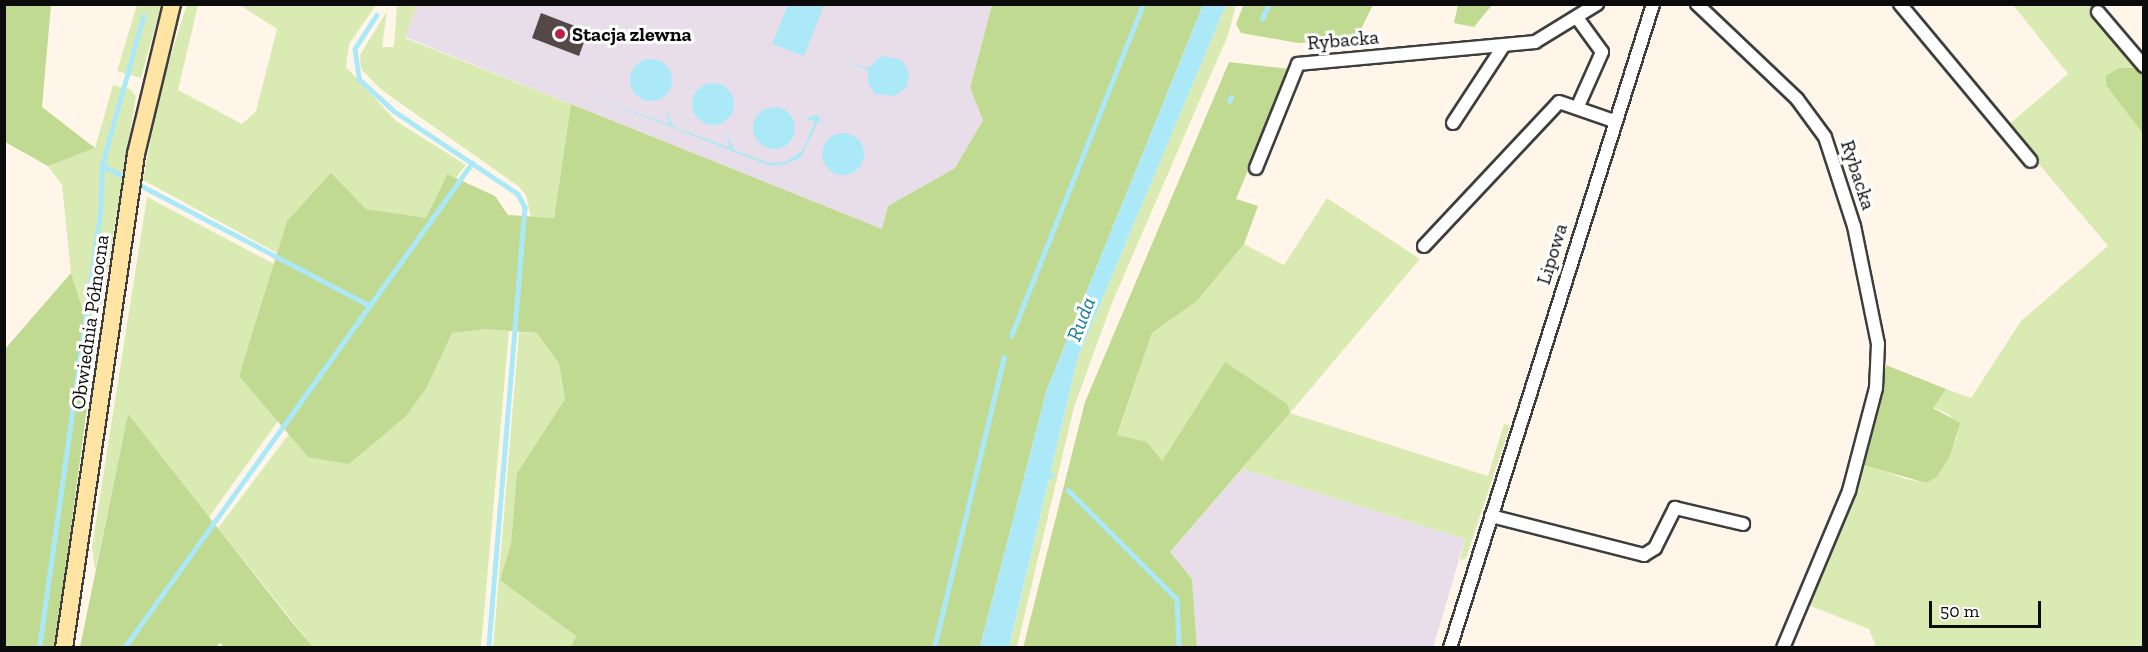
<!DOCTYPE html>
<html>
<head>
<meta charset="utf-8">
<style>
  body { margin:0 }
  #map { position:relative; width:2148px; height:652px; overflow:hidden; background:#fff6e9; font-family:"Zilla Slab",serif }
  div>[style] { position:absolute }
  .industrial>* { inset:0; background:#e7deea }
  .green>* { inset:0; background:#d9eab2 }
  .forest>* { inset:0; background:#c0db91 }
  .water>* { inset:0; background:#ace9f8 }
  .round { border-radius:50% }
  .stream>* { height:4.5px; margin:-2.25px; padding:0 2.25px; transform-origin:2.25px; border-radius:2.25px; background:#ace9f8 }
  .building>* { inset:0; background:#544947 }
  .roads { filter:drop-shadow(2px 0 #3e3e3e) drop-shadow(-2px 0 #3e3e3e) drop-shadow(0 2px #3e3e3e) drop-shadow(0 -2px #3e3e3e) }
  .street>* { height:12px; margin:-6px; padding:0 6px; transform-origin:6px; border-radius:6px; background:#fff }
  .secondary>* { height:16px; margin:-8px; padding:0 8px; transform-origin:8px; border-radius:8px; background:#ffe4a4 }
  .dots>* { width:16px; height:16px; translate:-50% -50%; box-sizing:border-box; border:3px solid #fff; border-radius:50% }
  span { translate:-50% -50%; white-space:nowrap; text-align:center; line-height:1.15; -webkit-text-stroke:6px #fff; paint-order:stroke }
  .poi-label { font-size:20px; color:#0b0b0b; font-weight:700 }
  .left { translate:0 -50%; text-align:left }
  .street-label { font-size:20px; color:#0b0b0b }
  .water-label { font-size:21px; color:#117b9f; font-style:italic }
  .frame { position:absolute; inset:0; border:6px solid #0b0b0b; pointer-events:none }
  .scale { position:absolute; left:1929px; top:601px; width:112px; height:27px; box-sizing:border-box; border:3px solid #0b0b0b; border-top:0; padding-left:8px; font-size:18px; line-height:21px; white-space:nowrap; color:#0b0b0b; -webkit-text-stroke:4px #fff; paint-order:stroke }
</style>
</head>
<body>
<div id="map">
  <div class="industrial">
    <div style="clip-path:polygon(417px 5px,992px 5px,970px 88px,983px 120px,955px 168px,888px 206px,882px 229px,405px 37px)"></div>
    <div style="clip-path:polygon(1242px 469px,1465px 539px,1433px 648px,1197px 647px,1192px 579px,1170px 552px)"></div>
  </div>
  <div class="green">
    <div style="clip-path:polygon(187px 4px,198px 5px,178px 90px,242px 124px,256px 111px,277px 29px,240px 5px,376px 5px,349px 44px,346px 67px,396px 121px,466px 165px,455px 179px,446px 175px,426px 219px,366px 209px,331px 174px,287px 221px,277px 253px,143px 180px,160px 90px)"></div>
    <div style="clip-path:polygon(137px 5px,161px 5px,141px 78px,117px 71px)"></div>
    <div style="clip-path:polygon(397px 5px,417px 5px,405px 38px,571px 104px,554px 218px,531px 217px,526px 195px,518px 186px,383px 91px,361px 69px,360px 55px,387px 11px,382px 47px,394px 47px)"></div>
    <div style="clip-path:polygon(1226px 5px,1236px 5px,1228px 35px,1112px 303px,1074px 407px,1017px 647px,1009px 648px,1078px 357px)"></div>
    <div style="clip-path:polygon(2013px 5px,2094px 5px,2092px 9px,2139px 68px,2106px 84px,2143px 134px,2143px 647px,1876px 647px,1869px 629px,1803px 603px,1860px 463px,1906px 479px,1926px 483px,1936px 478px,1957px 437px,1950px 415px,1933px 407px,1946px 389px,1971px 398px,2021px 321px,2108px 246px,2007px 126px,2068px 74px)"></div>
    <div style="clip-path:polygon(113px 85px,130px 89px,136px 96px,95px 348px,71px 273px,62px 185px,48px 166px,95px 148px)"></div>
    <div style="clip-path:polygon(147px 197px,274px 264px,239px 376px,278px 421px,209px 517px,128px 415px,95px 571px,92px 547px)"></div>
    <div style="clip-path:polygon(1327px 198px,1420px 259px,1290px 413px,1488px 476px,1504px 424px,1510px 426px,1466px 558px,1460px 560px,1465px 539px,1242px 469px,1290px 413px,1225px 363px,1161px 462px,1117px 436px,1152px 333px,1197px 301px,1244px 244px,1284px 265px)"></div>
    <div style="clip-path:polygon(486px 329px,509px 331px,481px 647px,313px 647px,218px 528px,289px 434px,308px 457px,427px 387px,452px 333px)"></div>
    <div style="clip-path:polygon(519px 332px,537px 333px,559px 364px,565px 399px,517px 473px,511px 543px,500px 580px,576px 636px,571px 647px,493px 648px)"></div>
  </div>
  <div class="forest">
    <div style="clip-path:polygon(5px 4px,51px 5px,42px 107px,95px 148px,48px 166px,5px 142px)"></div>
    <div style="clip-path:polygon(1244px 4px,1373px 4px,1373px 5px,1356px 39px,1298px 43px,1241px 33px,1236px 24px)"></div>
    <div style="clip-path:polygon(992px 5px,1203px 5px,1047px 389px,980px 647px,571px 647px,576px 636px,500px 580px,511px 543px,517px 473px,565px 399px,559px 364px,537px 333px,486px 329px,452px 333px,427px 387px,406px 416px,349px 464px,308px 457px,239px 376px,287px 221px,331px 173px,366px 209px,426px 218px,447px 174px,495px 196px,508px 215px,554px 218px,571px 104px,882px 229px,888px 206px,955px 168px,983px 120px,970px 88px)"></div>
    <div style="clip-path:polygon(1458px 5px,1458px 4px,1492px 5px,1474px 27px,1454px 23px)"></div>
    <div style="clip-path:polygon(1229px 62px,1290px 69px,1236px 199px,1258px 206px,1244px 244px,1197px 301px,1152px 333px,1117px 435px,1147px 442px,1162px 461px,1225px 362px,1287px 404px,1290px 413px,1170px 552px,1192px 579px,1197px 647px,1023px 648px,1085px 402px)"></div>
    <div style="clip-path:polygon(2119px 68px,2139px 68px,2143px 73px,2143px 134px,2106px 85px,2106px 76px)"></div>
    <div style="clip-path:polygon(71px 273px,95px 348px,55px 647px,5px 647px,5px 349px)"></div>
    <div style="clip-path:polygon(1886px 365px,1946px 389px,1933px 408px,1960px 423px,1950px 456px,1936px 478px,1926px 483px,1860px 464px)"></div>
    <div style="clip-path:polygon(128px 414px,291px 621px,313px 647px,226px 648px,219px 643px,217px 648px,80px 647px)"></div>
  </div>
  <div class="water">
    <div style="clip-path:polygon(788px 5px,824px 5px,804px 56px,772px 44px)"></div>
    <div style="clip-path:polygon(1203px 5px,1226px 5px,1078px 357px,1009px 647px,980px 647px,1047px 389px)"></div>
    <div style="clip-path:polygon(882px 56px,902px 60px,909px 73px,907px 87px,895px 96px,875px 94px,868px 83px,868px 70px,843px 61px,868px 68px)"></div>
    <div class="round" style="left:630px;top:59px;width:42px;height:42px"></div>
    <div class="round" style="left:692px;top:83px;width:42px;height:42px"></div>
    <div style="clip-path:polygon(567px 86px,670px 125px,663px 106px,674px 127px,730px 148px,725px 130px,734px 150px,768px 163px,785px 162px,803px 150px,815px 121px,804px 120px,817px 114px,826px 129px,819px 120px,801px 157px,786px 164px,770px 166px)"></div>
    <div class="round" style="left:753px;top:107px;width:42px;height:42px"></div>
    <div class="round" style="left:822px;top:133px;width:42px;height:42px"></div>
  </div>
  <div class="stream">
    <div style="left:377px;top:15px;width:40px;rotate:122.9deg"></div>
    <div style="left:355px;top:49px;width:30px;rotate:82deg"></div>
    <div style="left:359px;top:79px;width:47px;rotate:42.4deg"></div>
    <div style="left:394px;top:111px;width:149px;rotate:33.8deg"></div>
    <div style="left:518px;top:194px;width:15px;rotate:62deg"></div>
    <div style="left:525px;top:207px;width:442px;rotate:94.7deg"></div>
    <div style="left:1262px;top:19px;width:17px;rotate:-65deg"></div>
    <div style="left:1229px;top:101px;width:4px;rotate:-63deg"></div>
    <div style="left:102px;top:165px;width:301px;rotate:27.7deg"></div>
    <div style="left:1011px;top:336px;width:357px;rotate:-68.3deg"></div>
    <div style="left:1048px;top:474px;width:4px;rotate:27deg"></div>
    <div style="left:1068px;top:490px;width:154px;rotate:45deg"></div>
    <div style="left:1177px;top:599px;width:49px;rotate:87.7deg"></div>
    <div style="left:39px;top:648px;width:439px;rotate:-82deg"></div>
    <div style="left:100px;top:213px;width:48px;rotate:-87.6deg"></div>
    <div style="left:102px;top:165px;width:154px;rotate:-74.5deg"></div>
    <div style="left:124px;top:648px;width:597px;rotate:-54.34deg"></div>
    <div style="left:934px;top:648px;width:299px;rotate:-76.5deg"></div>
  </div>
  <div class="building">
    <div style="clip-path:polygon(541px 13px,588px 31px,579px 56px,532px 38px)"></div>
  </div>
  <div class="roads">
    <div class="street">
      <div style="left:1697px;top:4px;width:138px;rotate:43.5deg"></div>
      <div style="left:1797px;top:99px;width:47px;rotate:53.6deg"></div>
      <div style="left:1825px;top:137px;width:94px;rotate:72deg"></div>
      <div style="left:1854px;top:226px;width:120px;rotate:78.5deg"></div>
      <div style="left:1878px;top:344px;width:44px;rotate:92.6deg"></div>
      <div style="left:1876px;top:388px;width:106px;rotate:104.7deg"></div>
      <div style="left:1849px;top:491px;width:170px;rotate:112.8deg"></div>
      <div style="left:1900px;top:4px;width:204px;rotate:50.2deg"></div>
      <div style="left:2098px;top:12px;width:71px;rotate:49.6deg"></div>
      <div style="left:1578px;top:106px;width:59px;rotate:-66deg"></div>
      <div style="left:1602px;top:52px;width:39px;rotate:-126deg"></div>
      <div style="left:1453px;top:123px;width:90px;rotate:-56.8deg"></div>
      <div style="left:1256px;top:168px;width:112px;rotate:-68deg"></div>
      <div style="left:1298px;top:64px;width:238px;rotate:-5.3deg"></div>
      <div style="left:1535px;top:42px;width:73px;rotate:-31.5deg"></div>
      <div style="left:1424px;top:246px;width:197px;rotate:-46.8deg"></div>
      <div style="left:1559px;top:102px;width:58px;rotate:19.1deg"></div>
      <div style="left:1491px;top:516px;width:158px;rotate:14.3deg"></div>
      <div style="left:1644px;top:555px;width:13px;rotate:-32deg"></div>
      <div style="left:1655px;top:548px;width:45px;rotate:-63.4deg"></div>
      <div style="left:1675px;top:508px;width:70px;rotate:13.2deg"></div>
      <div style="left:1450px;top:648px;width:675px;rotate:-72.5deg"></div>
    </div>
    <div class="secondary">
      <div style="left:64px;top:648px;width:499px;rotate:-81.7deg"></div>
      <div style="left:136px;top:154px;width:154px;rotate:-76.5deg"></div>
    </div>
  </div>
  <div class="dots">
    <div style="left:560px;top:34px;background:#be1f44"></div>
  </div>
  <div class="poi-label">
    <span class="left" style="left:572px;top:34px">Stacja zlewna</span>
  </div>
  <div class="street-label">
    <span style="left:1343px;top:40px;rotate:-5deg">Rybacka</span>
    <span style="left:1858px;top:175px;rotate:72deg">Rybacka</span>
    <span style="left:1552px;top:254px;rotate:-73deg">Lipowa</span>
    <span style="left:90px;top:322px;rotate:-82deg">Obwiednia Północna</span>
  </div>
  <div class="water-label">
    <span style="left:1081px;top:319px;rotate:-69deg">Ruda</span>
  </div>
  <div class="frame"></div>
  <div class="scale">50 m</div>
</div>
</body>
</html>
